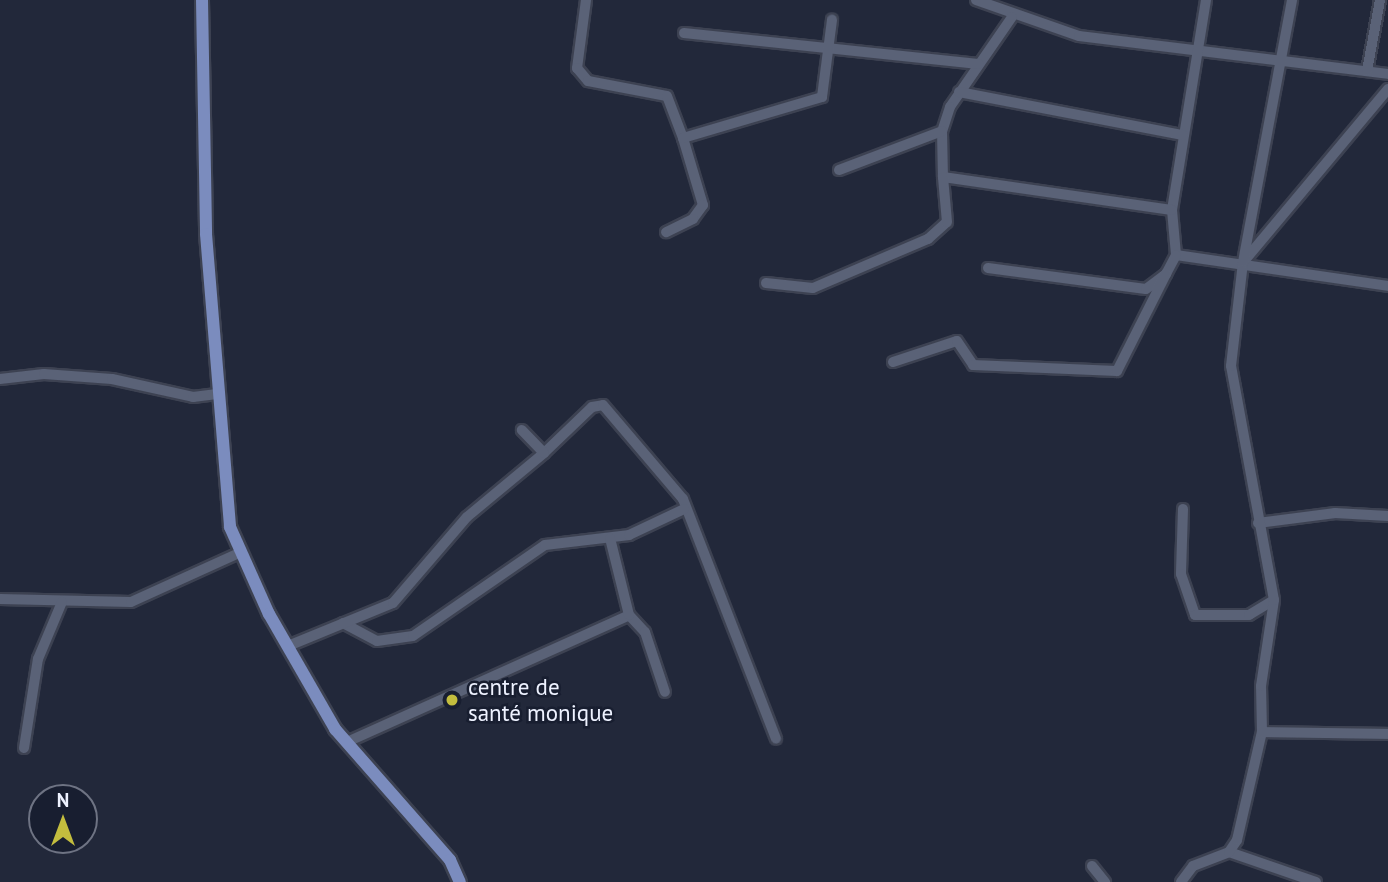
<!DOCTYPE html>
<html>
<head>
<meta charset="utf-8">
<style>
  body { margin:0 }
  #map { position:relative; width:1388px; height:882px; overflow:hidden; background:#22283a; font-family:"PT Sans",sans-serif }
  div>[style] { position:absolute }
  .roads { filter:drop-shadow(2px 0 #3d4252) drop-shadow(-2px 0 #3d4252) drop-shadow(0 2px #3d4252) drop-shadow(0 -2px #3d4252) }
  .minor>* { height:10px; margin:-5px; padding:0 5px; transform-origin:5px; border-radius:5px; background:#5a6277 }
  .major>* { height:12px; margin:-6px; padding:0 6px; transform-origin:6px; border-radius:6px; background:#7b8cbe }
  .dots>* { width:19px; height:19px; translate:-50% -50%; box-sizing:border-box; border:4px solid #181e30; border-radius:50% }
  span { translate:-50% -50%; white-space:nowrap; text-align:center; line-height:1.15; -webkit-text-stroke:5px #181e30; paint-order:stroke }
  .poi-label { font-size:23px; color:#eef2ff }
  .left { translate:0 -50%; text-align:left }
  .north { position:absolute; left:28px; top:784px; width:70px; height:70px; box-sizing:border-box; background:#181e30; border:2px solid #6e7383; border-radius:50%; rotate:0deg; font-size:19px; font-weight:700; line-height:28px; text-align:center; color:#eef2ff }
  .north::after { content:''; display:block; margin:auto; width:24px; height:32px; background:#c3bd3e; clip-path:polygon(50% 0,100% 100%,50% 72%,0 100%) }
</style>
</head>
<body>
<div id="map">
  <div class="roads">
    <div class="minor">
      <div style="left:586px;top:0;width:69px;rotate:97.5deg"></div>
      <div style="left:577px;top:68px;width:17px;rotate:50deg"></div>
      <div style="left:588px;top:81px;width:80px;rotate:10.8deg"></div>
      <div style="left:667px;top:96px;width:45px;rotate:69.1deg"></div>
      <div style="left:683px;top:138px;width:70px;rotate:73.4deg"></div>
      <div style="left:703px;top:205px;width:17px;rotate:126deg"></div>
      <div style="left:693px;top:219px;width:30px;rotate:154deg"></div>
      <div style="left:976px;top:0;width:109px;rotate:19.3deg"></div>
      <div style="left:1079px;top:36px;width:311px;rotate:7deg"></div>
      <div style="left:1206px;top:0;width:213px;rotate:99.2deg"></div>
      <div style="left:1172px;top:210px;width:45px;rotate:84.9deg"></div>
      <div style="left:1176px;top:255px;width:214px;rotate:8.3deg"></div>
      <div style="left:1012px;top:17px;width:109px;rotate:124.6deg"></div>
      <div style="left:950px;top:107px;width:25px;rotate:108deg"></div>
      <div style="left:942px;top:131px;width:46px;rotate:88.8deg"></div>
      <div style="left:943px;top:177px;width:231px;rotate:8.2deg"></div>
      <div style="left:684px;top:33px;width:296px;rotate:6deg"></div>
      <div style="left:1367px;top:71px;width:72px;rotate:-79.6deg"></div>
      <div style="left:959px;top:92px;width:228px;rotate:10.9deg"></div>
      <div style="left:683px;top:138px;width:145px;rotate:-16.4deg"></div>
      <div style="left:822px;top:97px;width:78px;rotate:-82.6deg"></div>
      <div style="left:839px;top:170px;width:110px;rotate:-20.7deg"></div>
      <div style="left:1245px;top:260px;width:223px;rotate:-50.1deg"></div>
      <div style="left:988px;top:268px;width:159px;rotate:7.6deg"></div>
      <div style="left:1146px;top:289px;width:25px;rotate:-37deg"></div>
      <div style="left:1166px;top:274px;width:21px;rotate:-62deg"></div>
      <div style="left:766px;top:283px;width:47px;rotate:6.1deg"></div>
      <div style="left:813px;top:288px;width:125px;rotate:-23.1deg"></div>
      <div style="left:928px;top:239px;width:25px;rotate:-42deg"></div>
      <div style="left:947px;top:222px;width:45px;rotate:-95.1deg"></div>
      <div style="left:893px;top:362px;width:67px;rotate:-18.2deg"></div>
      <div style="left:957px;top:341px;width:29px;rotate:56deg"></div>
      <div style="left:973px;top:365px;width:144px;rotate:2.4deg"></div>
      <div style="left:1117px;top:371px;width:109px;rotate:-63.2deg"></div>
      <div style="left:0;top:379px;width:44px;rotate:-6.5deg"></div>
      <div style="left:44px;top:374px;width:68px;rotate:4.2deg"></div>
      <div style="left:112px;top:379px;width:83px;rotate:12.5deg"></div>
      <div style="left:193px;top:397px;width:24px;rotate:-7deg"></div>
      <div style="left:544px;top:453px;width:66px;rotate:-43.8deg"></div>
      <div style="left:592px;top:407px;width:11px;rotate:-10deg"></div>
      <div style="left:603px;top:405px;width:123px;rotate:49.6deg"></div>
      <div style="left:683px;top:499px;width:257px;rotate:68.8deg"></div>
      <div style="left:1183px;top:509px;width:65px;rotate:91.8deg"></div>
      <div style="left:1181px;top:574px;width:43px;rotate:71.1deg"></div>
      <div style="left:1195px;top:615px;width:54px"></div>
      <div style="left:1249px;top:615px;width:29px;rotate:-31deg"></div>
      <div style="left:1258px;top:523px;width:78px;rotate:-7.4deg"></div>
      <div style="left:1335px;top:513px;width:53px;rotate:3.2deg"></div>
      <div style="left:0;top:599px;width:131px;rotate:1.3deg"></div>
      <div style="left:131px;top:602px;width:121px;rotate:-24.4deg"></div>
      <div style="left:629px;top:615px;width:23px;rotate:47deg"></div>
      <div style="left:645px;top:632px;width:63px;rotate:71.6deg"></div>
      <div style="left:343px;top:623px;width:38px;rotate:28deg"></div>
      <div style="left:377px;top:641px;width:36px;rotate:-8deg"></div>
      <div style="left:413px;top:636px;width:160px;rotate:-34.6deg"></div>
      <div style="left:545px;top:545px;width:85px;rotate:-6.8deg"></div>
      <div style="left:629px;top:535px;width:61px;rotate:-25.3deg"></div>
      <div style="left:288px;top:646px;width:113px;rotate:-22.3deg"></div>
      <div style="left:393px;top:603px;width:113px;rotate:-49.3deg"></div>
      <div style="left:467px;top:517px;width:100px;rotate:-39.7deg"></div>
      <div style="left:544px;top:453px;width:32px;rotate:-134deg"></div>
      <div style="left:1262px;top:732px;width:46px;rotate:-91.2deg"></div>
      <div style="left:1261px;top:686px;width:87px;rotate:-81.4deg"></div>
      <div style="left:1274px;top:600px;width:238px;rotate:-100.4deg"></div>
      <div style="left:1231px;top:366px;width:105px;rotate:-83.4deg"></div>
      <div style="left:1243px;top:262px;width:267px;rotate:-79.4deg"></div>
      <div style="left:347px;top:742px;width:309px;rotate:-24.2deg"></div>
      <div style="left:629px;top:615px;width:79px;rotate:-103.9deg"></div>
      <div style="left:24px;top:748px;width:90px;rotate:-81.1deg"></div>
      <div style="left:38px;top:659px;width:62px;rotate:-67.2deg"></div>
      <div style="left:1229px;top:852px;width:92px;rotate:19deg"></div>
      <div style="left:1092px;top:866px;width:21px;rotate:51deg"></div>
      <div style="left:1181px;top:882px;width:20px;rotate:-53deg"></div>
      <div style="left:1193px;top:866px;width:39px;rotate:-21deg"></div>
      <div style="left:1229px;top:852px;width:14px;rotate:-56deg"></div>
      <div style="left:1237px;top:840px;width:111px;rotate:-77deg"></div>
      <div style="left:1262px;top:732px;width:126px;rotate:0.9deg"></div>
    </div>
    <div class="major">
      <div style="left:202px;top:0;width:234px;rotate:89deg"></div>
      <div style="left:206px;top:234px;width:294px;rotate:85.3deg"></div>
      <div style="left:230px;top:527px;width:95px;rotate:65.9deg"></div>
      <div style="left:269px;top:614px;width:133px;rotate:60.1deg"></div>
      <div style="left:335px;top:729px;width:174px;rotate:48.7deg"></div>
      <div style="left:450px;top:860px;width:24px;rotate:66deg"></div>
    </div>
  </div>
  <div class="dots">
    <div style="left:452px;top:700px;background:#c3bd3e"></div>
  </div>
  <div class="poi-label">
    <span class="left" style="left:468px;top:700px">centre de<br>santé monique</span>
  </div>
  <div class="north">N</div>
</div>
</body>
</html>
